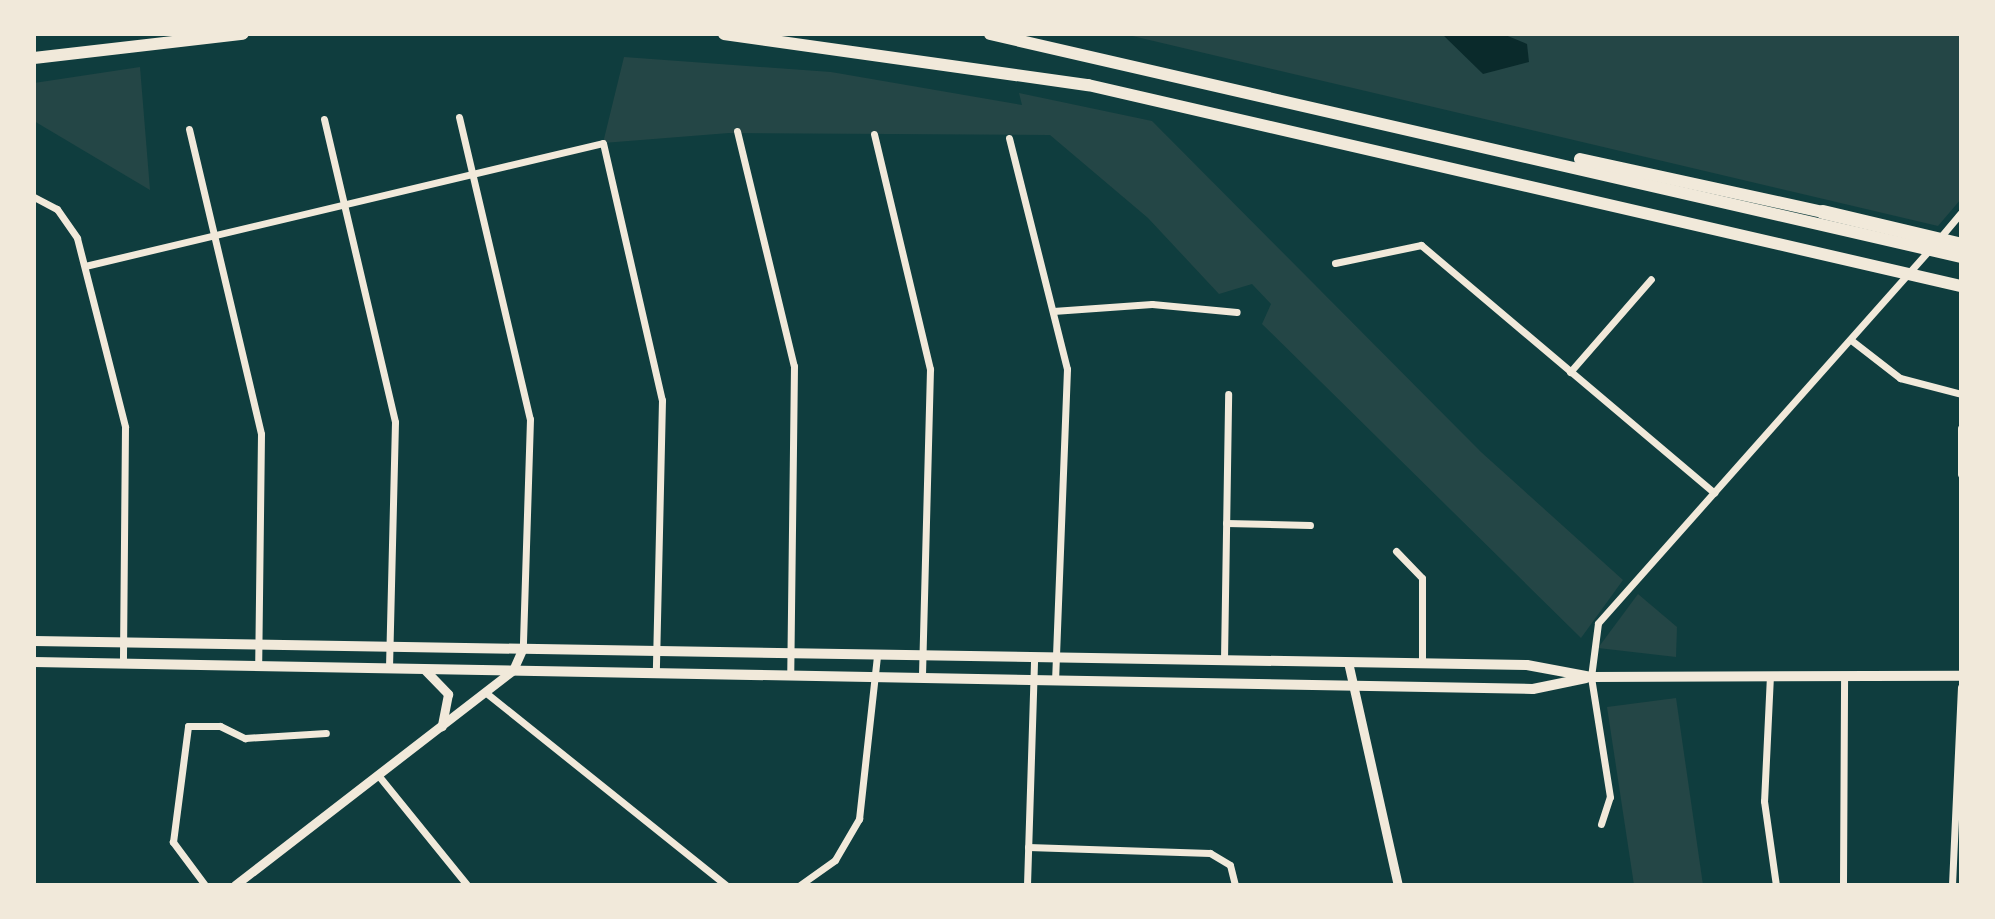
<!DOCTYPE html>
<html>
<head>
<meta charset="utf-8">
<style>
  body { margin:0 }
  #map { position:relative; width:1995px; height:919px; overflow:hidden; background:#0f3d3e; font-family:Figtree,sans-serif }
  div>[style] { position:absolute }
  .green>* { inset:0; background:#244646 }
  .water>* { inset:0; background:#0a2a2b }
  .minor>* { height:7px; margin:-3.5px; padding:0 3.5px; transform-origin:3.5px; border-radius:3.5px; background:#f1e9da }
  .tertiary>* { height:9px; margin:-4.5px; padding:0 4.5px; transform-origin:4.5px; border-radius:4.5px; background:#f1e9da }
  .secondary>* { height:10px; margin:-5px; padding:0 5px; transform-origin:5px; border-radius:5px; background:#f1e9da }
  .trunk>* { height:12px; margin:-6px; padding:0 6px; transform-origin:6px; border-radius:6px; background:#f1e9da }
  .motorway>* { height:14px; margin:-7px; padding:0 7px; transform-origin:7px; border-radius:7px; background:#f1e9da }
  span { translate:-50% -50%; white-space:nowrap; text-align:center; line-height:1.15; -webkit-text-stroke:7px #f1e9da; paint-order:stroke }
  .frame { position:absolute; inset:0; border:36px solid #f1e9da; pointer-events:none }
</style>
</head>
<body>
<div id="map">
  <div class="green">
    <div style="clip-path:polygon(1124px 34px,1961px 34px,1961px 199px,1938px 226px)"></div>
    <div style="clip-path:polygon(624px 57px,831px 72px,1022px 105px,1019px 93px,1152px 121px,1481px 452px,1623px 580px,1581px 638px,1262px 324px,1271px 304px,1252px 284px,1219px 294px,1148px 218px,1050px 135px,729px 133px,603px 143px)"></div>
    <div style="clip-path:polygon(140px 67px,150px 190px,34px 121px,34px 83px)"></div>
    <div style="clip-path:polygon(1638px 594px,1677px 627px,1676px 657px,1598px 648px)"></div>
    <div style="clip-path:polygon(1676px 698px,1703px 885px,1634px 885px,1607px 707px)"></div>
  </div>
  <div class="water">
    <div style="clip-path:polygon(1442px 34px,1503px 34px,1527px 44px,1529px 62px,1483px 74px)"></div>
  </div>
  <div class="minor">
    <div style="left:459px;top:117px;width:310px;rotate:76.8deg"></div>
    <div style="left:530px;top:419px;width:229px;rotate:91.8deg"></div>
    <div style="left:324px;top:119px;width:311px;rotate:76.8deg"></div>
    <div style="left:395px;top:422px;width:247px;rotate:91.4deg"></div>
    <div style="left:189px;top:129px;width:313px;rotate:76.7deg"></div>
    <div style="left:261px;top:434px;width:232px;rotate:90.7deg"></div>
    <div style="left:737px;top:131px;width:242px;rotate:76.4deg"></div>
    <div style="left:794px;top:366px;width:310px;rotate:90.7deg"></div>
    <div style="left:874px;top:134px;width:242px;rotate:76.6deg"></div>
    <div style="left:930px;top:369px;width:309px;rotate:91.5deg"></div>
    <div style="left:1009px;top:138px;width:238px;rotate:75.9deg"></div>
    <div style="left:1067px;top:369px;width:312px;rotate:92.2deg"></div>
    <div style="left:34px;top:197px;width:26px;rotate:28deg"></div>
    <div style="left:57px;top:209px;width:35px;rotate:55deg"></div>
    <div style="left:77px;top:238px;width:195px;rotate:75.7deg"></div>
    <div style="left:125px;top:427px;width:237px;rotate:90.5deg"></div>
    <div style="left:1938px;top:240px;width:35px;rotate:-50deg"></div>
    <div style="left:1335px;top:263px;width:88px;rotate:-11.8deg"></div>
    <div style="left:1421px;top:245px;width:384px;rotate:40.2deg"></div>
    <div style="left:85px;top:266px;width:532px;rotate:-13.36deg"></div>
    <div style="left:603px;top:143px;width:264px;rotate:77.1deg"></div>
    <div style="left:662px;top:400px;width:273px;rotate:91.3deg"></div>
    <div style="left:1053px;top:311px;width:99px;rotate:-4deg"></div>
    <div style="left:1152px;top:304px;width:85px;rotate:5.4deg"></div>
    <div style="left:1851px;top:340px;width:62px;rotate:37.8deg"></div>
    <div style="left:1900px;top:378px;width:63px;rotate:14.7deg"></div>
    <div style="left:1570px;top:372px;width:123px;rotate:-48.9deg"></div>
    <div style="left:1961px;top:428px;width:46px;rotate:90deg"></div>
    <div style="left:1226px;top:523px;width:84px;rotate:1.4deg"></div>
    <div style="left:1396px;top:551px;width:37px;rotate:46deg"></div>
    <div style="left:1422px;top:578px;width:85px;rotate:90deg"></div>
    <div style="left:1224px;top:660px;width:266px;rotate:-89.1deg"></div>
    <div style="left:1770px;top:675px;width:126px;rotate:92.7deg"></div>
    <div style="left:1764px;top:801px;width:85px;rotate:81.9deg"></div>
    <div style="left:485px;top:692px;width:309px;rotate:38.7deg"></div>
    <div style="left:378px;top:775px;width:141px;rotate:51deg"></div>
    <div style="left:1601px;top:824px;width:28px;rotate:-72deg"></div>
    <div style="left:1610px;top:797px;width:121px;rotate:-99deg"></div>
    <div style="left:1591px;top:677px;width:54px;rotate:-82.6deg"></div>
    <div style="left:1598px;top:623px;width:500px;rotate:-48.4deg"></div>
    <div style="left:1028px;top:847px;width:182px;rotate:1.9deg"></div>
    <div style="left:1210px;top:853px;width:23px;rotate:31deg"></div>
    <div style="left:1230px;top:865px;width:21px;rotate:76deg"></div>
    <div style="left:205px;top:885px;width:54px;rotate:-126.7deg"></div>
    <div style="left:173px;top:842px;width:117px;rotate:-82.6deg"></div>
    <div style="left:188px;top:726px;width:32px"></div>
    <div style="left:220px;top:726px;width:28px;rotate:26deg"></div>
    <div style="left:245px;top:738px;width:81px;rotate:-3.5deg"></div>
    <div style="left:800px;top:885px;width:43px;rotate:-35.5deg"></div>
    <div style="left:835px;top:860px;width:48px;rotate:-59.7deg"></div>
    <div style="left:859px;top:819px;width:165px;rotate:-83.7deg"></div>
    <div style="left:1027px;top:885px;width:228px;rotate:-88.2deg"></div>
    <div style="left:1843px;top:885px;width:210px;rotate:-89.7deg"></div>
    <div style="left:1952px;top:885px;width:198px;rotate:-87.4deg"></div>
  </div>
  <div class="tertiary">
    <div style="left:1348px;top:662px;width:229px;rotate:77.4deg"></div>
    <div style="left:424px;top:669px;width:35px;rotate:46deg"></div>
    <div style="left:448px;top:694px;width:33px;rotate:101deg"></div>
    <div style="left:235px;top:885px;width:351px;rotate:-37.7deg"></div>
    <div style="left:513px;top:670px;width:24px;rotate:-66deg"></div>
  </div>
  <div class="secondary">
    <div style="left:34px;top:641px;width:1493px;rotate:0.92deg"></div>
    <div style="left:1527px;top:665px;width:65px;rotate:10.6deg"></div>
    <div style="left:1591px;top:677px;width:370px;rotate:-0.2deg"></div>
    <div style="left:34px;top:662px;width:1499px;rotate:1.03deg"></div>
    <div style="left:1533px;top:689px;width:54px;rotate:-11.7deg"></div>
  </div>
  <div class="trunk">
    <div style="left:724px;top:34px;width:368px;rotate:8deg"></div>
    <div style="left:1088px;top:85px;width:896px;rotate:12.97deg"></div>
    <div style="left:990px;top:34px;width:996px;rotate:12.93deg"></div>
    <div style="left:34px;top:58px;width:210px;rotate:-6.6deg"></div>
    <div style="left:1580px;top:159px;width:249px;rotate:12.3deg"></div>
  </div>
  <div class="motorway">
    <div style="left:1823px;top:212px;width:142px;rotate:13.4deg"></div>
  </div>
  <div class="frame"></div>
</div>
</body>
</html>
